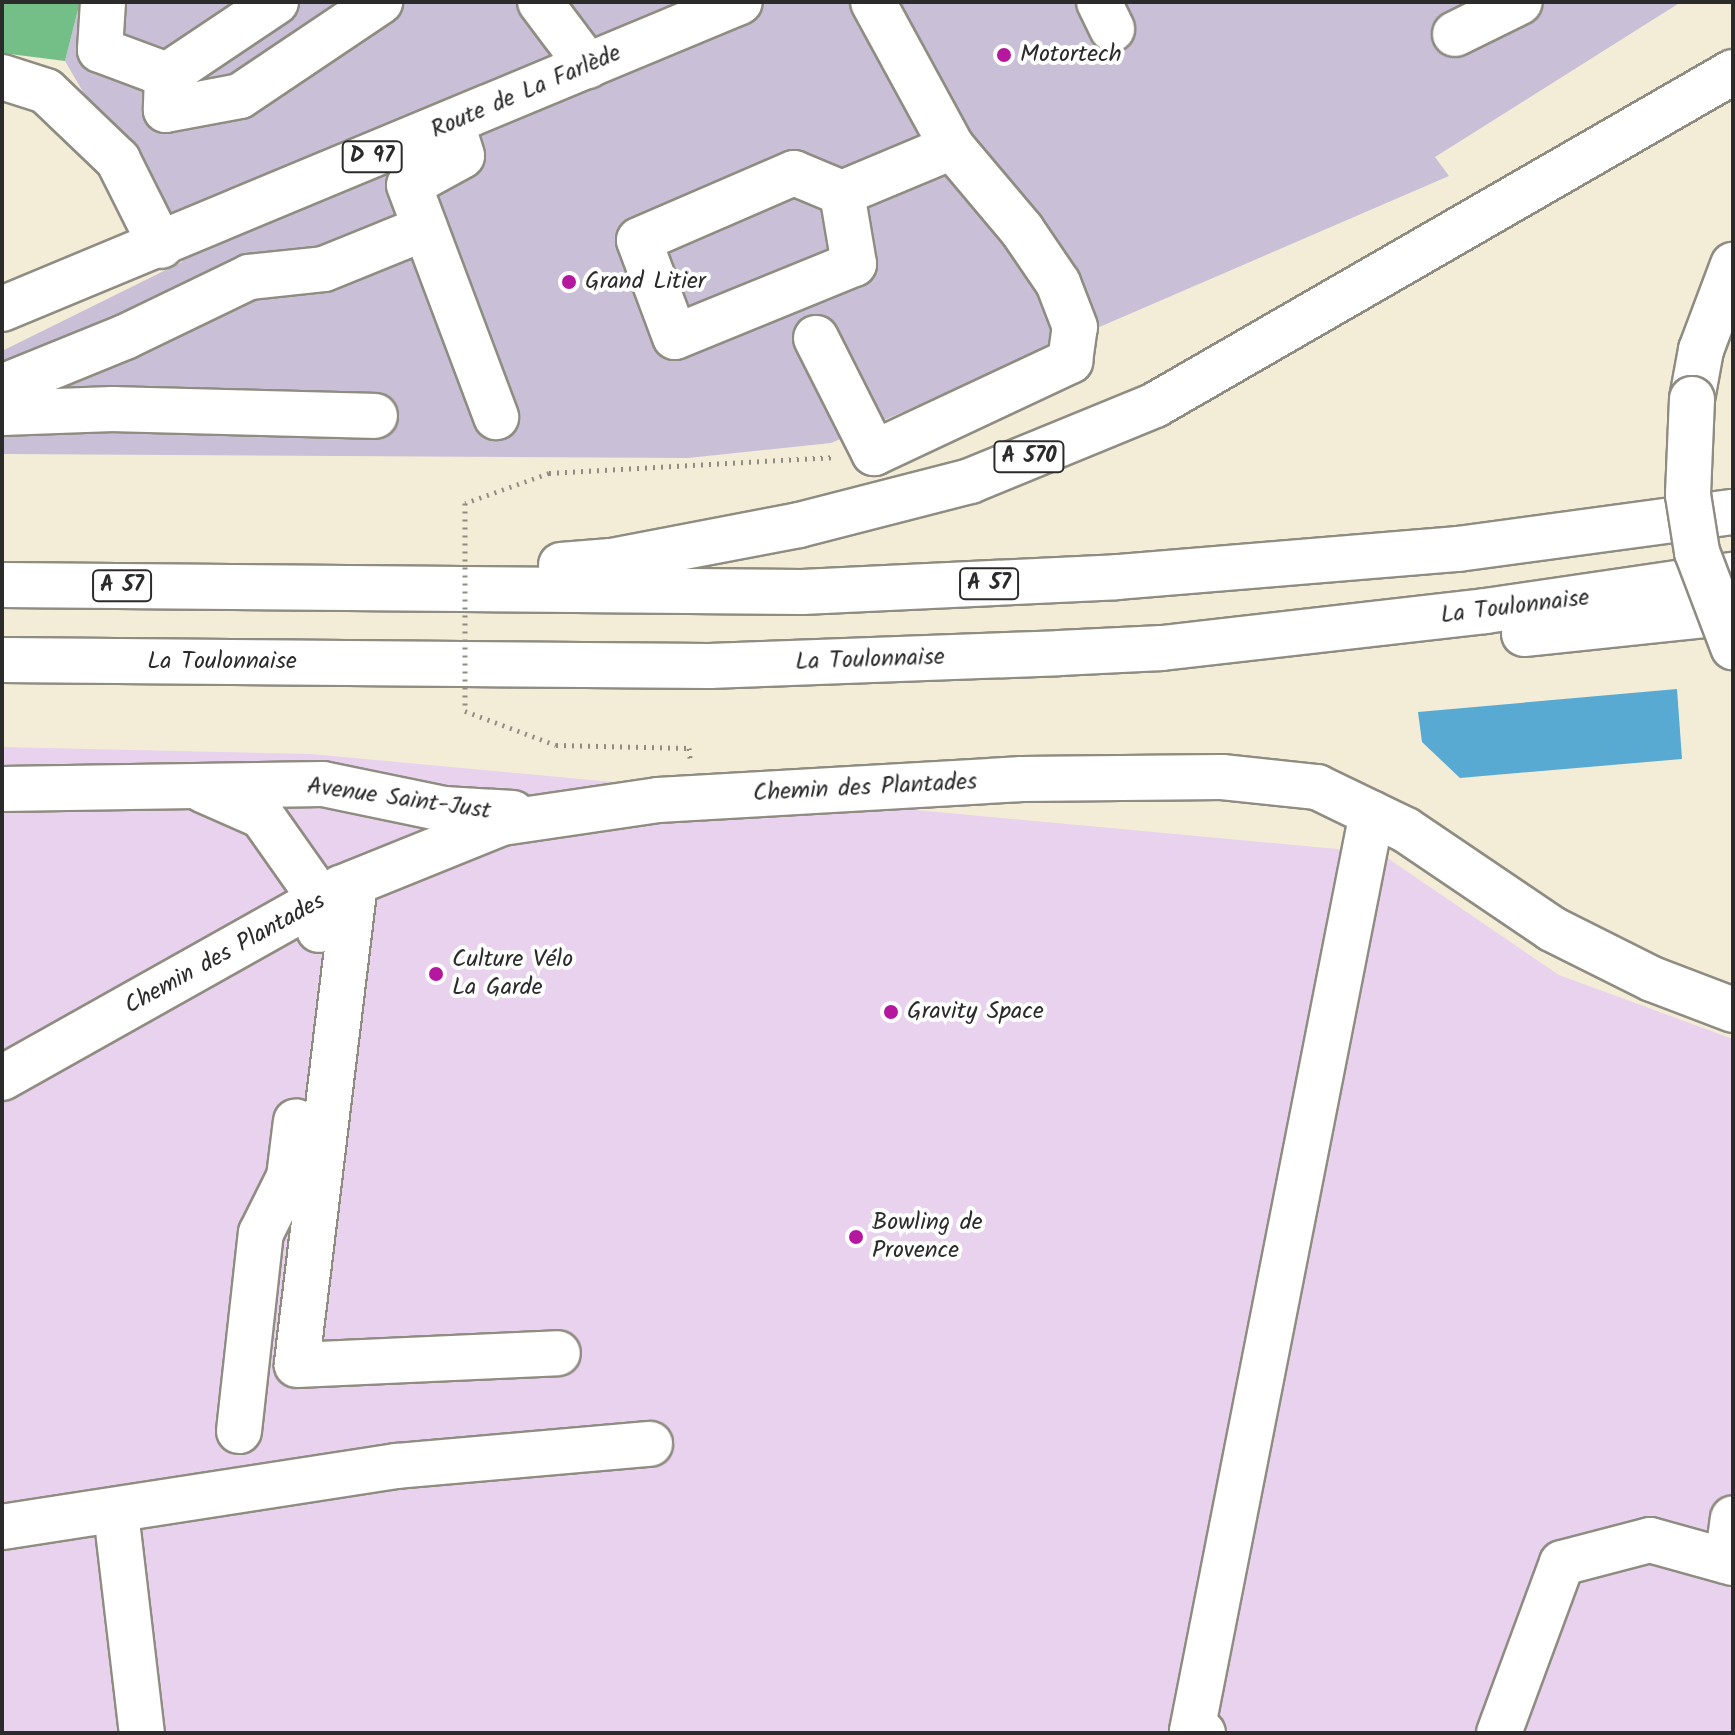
<!DOCTYPE html>
<html>
<head>
<meta charset="utf-8">
<style>
  body { margin:0 }
  #map { position:relative; width:1735px; height:1735px; overflow:hidden; background:#f3edd8; font-family:Kalam,sans-serif }
  div>[style] { position:absolute }
  .built>* { inset:0; background:#e8d2ee }
  .industrial>* { inset:0; background:#c9bfd7 }
  .forest>* { inset:0; background:#73bf87 }
  .water>* { inset:0; background:#58aad3 }
  .path>* { height:5px; margin-top:-2.5px; transform-origin:0; background:repeating-linear-gradient(90deg,#8f8c82 0 2px,transparent 0 8px) }
  .roads { filter:drop-shadow(2px 0 #8f8c82) drop-shadow(-2px 0 #8f8c82) drop-shadow(0 2px #8f8c82) drop-shadow(0 -2px #8f8c82) }
  .minor>* { height:44px; margin:-22px; padding:0 22px; transform-origin:22px; border-radius:22px; background:#fff }
  .major>* { height:44px; margin:-22px; padding:0 22px; transform-origin:22px; border-radius:22px; background:#fff }
  .highway>* { height:44px; margin:-22px; padding:0 22px; transform-origin:22px; border-radius:22px; background:#fff }
  .path-bridge>* { height:5px; margin-top:-2.5px; transform-origin:0; background:repeating-linear-gradient(90deg,#8f8c82 0 2px,transparent 0 8px) }
  .bridges { filter:drop-shadow(2px 0 #8f8c82) drop-shadow(-2px 0 #8f8c82) drop-shadow(0 2px #8f8c82) drop-shadow(0 -2px #8f8c82) }
  .highway-bridge>* { height:44px; margin:-22px; padding:0 22px; transform-origin:22px; border-radius:22px; background:#fff }
  .dots>* { width:22px; height:22px; translate:-50% -50%; box-sizing:border-box; border:4px solid #fff; border-radius:50% }
  span { translate:-50% -50%; white-space:nowrap; text-align:center; line-height:1.15; -webkit-text-stroke:8px #fff; paint-order:stroke }
  .shield-label span { padding:2px 6px; background:#fff; border:2px solid; border-radius:6px; -webkit-text-stroke-width:0 }
  .shield-label { font-size:22px; color:#2b2b2b; font-weight:700 }
  .poi-label { font-size:24px; color:#2b2b2b }
  .left { translate:0 -50%; text-align:left }
  .street-label { font-size:24px; color:#2b2b2b }
  .frame { position:absolute; inset:0; border:4px solid #2b2b2b; pointer-events:none }
</style>
</head>
<body>
<div id="map">
  <div class="built">
    <div style="clip-path:polygon(2px 747px,311px 754px,1380px 853px,1559px 975px,1733px 1039px,1733px 1733px,2px 1733px)"></div>
  </div>
  <div class="industrial">
    <div style="clip-path:polygon(80px 2px,1681px 2px,1435px 157px,1449px 176px,831px 443px,688px 458px,2px 454px,2px 351px,182px 262px,65px 61px)"></div>
  </div>
  <div class="forest">
    <div style="clip-path:polygon(2px 2px,80px 2px,65px 61px,2px 53px)"></div>
  </div>
  <div class="water">
    <div style="clip-path:polygon(1677px 689px,1682px 759px,1460px 778px,1422px 742px,1418px 712px)"></div>
  </div>
  <div class="path">
    <div style="left:549px;top:473px;width:284px;rotate:-3.2deg"></div>
    <div style="left:556px;top:745px;width:133px;rotate:1.3deg"></div>
    <div style="left:689px;top:748px;width:10px;rotate:84deg"></div>
  </div>
  <div class="roads">
    <div class="minor">
      <div style="left:103px;top:2px;width:48px;rotate:93.6deg"></div>
      <div style="left:100px;top:50px;width:72px;rotate:20.5deg"></div>
      <div style="left:276px;top:2px;width:131px;rotate:146.2deg"></div>
      <div style="left:167px;top:75px;width:35px;rotate:92deg"></div>
      <div style="left:166px;top:110px;width:75px;rotate:-10.7deg"></div>
      <div style="left:240px;top:96px;width:169px;rotate:-33.9deg"></div>
      <div style="left:540px;top:2px;width:80px;rotate:53.1deg"></div>
      <div style="left:1099px;top:2px;width:30px;rotate:64deg"></div>
      <div style="left:1455px;top:34px;width:72px;rotate:-26.2deg"></div>
      <div style="left:2px;top:77px;width:46px;rotate:17.7deg"></div>
      <div style="left:46px;top:91px;width:100px;rotate:43.8deg"></div>
      <div style="left:118px;top:160px;width:96px;rotate:63.4deg"></div>
      <div style="left:452px;top:123px;width:34px;rotate:73deg"></div>
      <div style="left:462px;top:156px;width:60px;rotate:151.3deg"></div>
      <div style="left:409px;top:185px;width:248px;rotate:69.4deg"></div>
      <div style="left:842px;top:193px;width:72px;rotate:80.4deg"></div>
      <div style="left:854px;top:264px;width:193px;rotate:157.8deg"></div>
      <div style="left:675px;top:337px;width:103px;rotate:-110.4deg"></div>
      <div style="left:639px;top:240px;width:169px;rotate:-23.4deg"></div>
      <div style="left:794px;top:173px;width:52px;rotate:22.6deg"></div>
      <div style="left:842px;top:193px;width:119px;rotate:-22.7deg"></div>
      <div style="left:816px;top:338px;width:129px;rotate:63.2deg"></div>
      <div style="left:874px;top:453px;width:217px;rotate:-25.1deg"></div>
      <div style="left:1070px;top:361px;width:34px;rotate:-82deg"></div>
      <div style="left:1075px;top:327px;width:47px;rotate:-111.1deg"></div>
      <div style="left:1058px;top:283px;width:64px;rotate:-124.2deg"></div>
      <div style="left:1022px;top:230px;width:109px;rotate:-130.1deg"></div>
      <div style="left:952px;top:147px;width:165px;rotate:-118.6deg"></div>
      <div style="left:2px;top:387px;width:133px;rotate:-22.1deg"></div>
      <div style="left:125px;top:337px;width:138px;rotate:-25.8deg"></div>
      <div style="left:249px;top:277px;width:75px;rotate:-6.1deg"></div>
      <div style="left:324px;top:269px;width:109px;rotate:-22.1deg"></div>
      <div style="left:2px;top:413px;width:111px;rotate:-2.1deg"></div>
      <div style="left:113px;top:409px;width:262px;rotate:1.5deg"></div>
      <div style="left:2px;top:789px;width:321px;rotate:-0.9deg"></div>
      <div style="left:323px;top:784px;width:124px;rotate:11.7deg"></div>
      <div style="left:444px;top:809px;width:69px;rotate:3.3deg"></div>
      <div style="left:203px;top:790px;width:64px;rotate:23.8deg"></div>
      <div style="left:262px;top:816px;width:104px;rotate:54.8deg"></div>
      <div style="left:322px;top:901px;width:29px;rotate:96deg"></div>
      <div style="left:355px;top:883px;width:485px;rotate:96.9deg"></div>
      <div style="left:297px;top:1365px;width:261px;rotate:-2.6deg"></div>
      <div style="left:2px;top:1078px;width:389px;rotate:-29.3deg"></div>
      <div style="left:341px;top:888px;width:174px;rotate:-22deg"></div>
      <div style="left:502px;top:823px;width:158px;rotate:-8.4deg"></div>
      <div style="left:658px;top:800px;width:365px;rotate:-3.3deg"></div>
      <div style="left:1022px;top:779px;width:200px;rotate:-0.6deg"></div>
      <div style="left:1222px;top:777px;width:96px;rotate:6deg"></div>
      <div style="left:1317px;top:787px;width:99px;rotate:25.8deg"></div>
      <div style="left:1406px;top:830px;width:176px;rotate:34.1deg"></div>
      <div style="left:1552px;top:929px;width:112px;rotate:26.6deg"></div>
      <div style="left:1652px;top:979px;width:87px;rotate:20.9deg"></div>
      <div style="left:239px;top:1431px;width:199px;rotate:-83.7deg"></div>
      <div style="left:261px;top:1233px;width:63px;rotate:-63.4deg"></div>
      <div style="left:289px;top:1177px;width:56px;rotate:-82.9deg"></div>
      <div style="left:116px;top:1513px;width:222px;rotate:83.3deg"></div>
      <div style="left:2px;top:1527px;width:400px;rotate:-8.8deg"></div>
      <div style="left:397px;top:1466px;width:254px;rotate:-5deg"></div>
      <div style="left:1727px;top:1561px;width:43px;rotate:-82.1deg"></div>
      <div style="left:1203px;top:1733px;width:11px;rotate:-170deg"></div>
      <div style="left:1192px;top:1731px;width:935px;rotate:-78.91deg"></div>
      <div style="left:1499px;top:1733px;width:181px;rotate:-69.7deg"></div>
      <div style="left:1562px;top:1563px;width:91px;rotate:-14.6deg"></div>
      <div style="left:1650px;top:1540px;width:86px;rotate:15.5deg"></div>
    </div>
    <div class="major">
      <div style="left:2px;top:309px;width:799px;rotate:-22.59deg"></div>
    </div>
    <div class="highway">
      <div style="left:1692px;top:399px;width:50px;rotate:-79.6deg"></div>
      <div style="left:1701px;top:350px;width:91px;rotate:-69.4deg"></div>
      <div style="left:561px;top:565px;width:50px;rotate:-4.6deg"></div>
      <div style="left:611px;top:561px;width:191px;rotate:-10.8deg"></div>
      <div style="left:799px;top:525px;width:177px;rotate:-14.4deg"></div>
      <div style="left:970px;top:481px;width:200px;rotate:-22.3deg"></div>
      <div style="left:1155px;top:405px;width:667px;rotate:-29.95deg"></div>
      <div style="left:2px;top:585px;width:800px;rotate:0.5deg"></div>
      <div style="left:802px;top:592px;width:315px;rotate:-2.7deg"></div>
      <div style="left:1117px;top:577px;width:342px;rotate:-4.7deg"></div>
      <div style="left:1458px;top:549px;width:277px;rotate:-7.7deg"></div>
      <div style="left:1524px;top:634px;width:210px;rotate:-6deg"></div>
      <div style="left:2px;top:660px;width:707px;rotate:0.49deg"></div>
      <div style="left:709px;top:666px;width:350px;rotate:-2.1deg"></div>
      <div style="left:1059px;top:653px;width:103px;rotate:-2.8deg"></div>
      <div style="left:1162px;top:648px;width:325px;rotate:-6.5deg"></div>
      <div style="left:1485px;top:611px;width:251px;rotate:-8.3deg"></div>
    </div>
  </div>
  <div class="path-bridge">
    <div style="left:549px;top:473px;width:89px;rotate:160.3deg"></div>
    <div style="left:465px;top:503px;width:208px;rotate:90deg"></div>
    <div style="left:465px;top:711px;width:97px;rotate:20.5deg"></div>
  </div>
  <div class="bridges">
    <div class="highway-bridge">
      <div style="left:1692px;top:399px;width:96px;rotate:92.4deg"></div>
      <div style="left:1688px;top:495px;width:58px;rotate:81deg"></div>
      <div style="left:1697px;top:552px;width:102px;rotate:69.2deg"></div>
    </div>
  </div>
  <div class="dots">
    <div style="left:1004px;top:55px;background:#b5179e"></div>
    <div style="left:569px;top:282px;background:#b5179e"></div>
    <div style="left:436px;top:974px;background:#b5179e"></div>
    <div style="left:891px;top:1012px;background:#b5179e"></div>
    <div style="left:856px;top:1237px;background:#b5179e"></div>
  </div>
  <div class="shield-label">
    <span style="left:372px;top:157px">D 97</span>
    <span style="left:1029px;top:457px">A 570</span>
    <span style="left:989px;top:584px">A 57</span>
    <span style="left:122px;top:586px">A 57</span>
  </div>
  <div class="poi-label">
    <span class="left" style="left:1020px;top:55px">Motortech</span>
    <span class="left" style="left:585px;top:282px">Grand Litier</span>
    <span class="left" style="left:452px;top:974px">Culture Vélo<br>La Garde</span>
    <span class="left" style="left:907px;top:1012px">Gravity Space</span>
    <span class="left" style="left:872px;top:1237px">Bowling de<br>Provence</span>
  </div>
  <div class="street-label">
    <span style="left:526px;top:92px;rotate:-23deg">Route de La Farlède</span>
    <span style="left:1515px;top:607px;rotate:-7deg">La Toulonnaise</span>
    <span style="left:870px;top:660px;rotate:-2deg">La Toulonnaise</span>
    <span style="left:222px;top:662px">La Toulonnaise</span>
    <span style="left:865px;top:788px;rotate:-3deg">Chemin des Plantades</span>
    <span style="left:399px;top:799px;rotate:8deg">Avenue Saint-Just</span>
    <span style="left:225px;top:954px;rotate:-29deg">Chemin des Plantades</span>
  </div>
  <div class="frame"></div>
</div>
</body>
</html>
